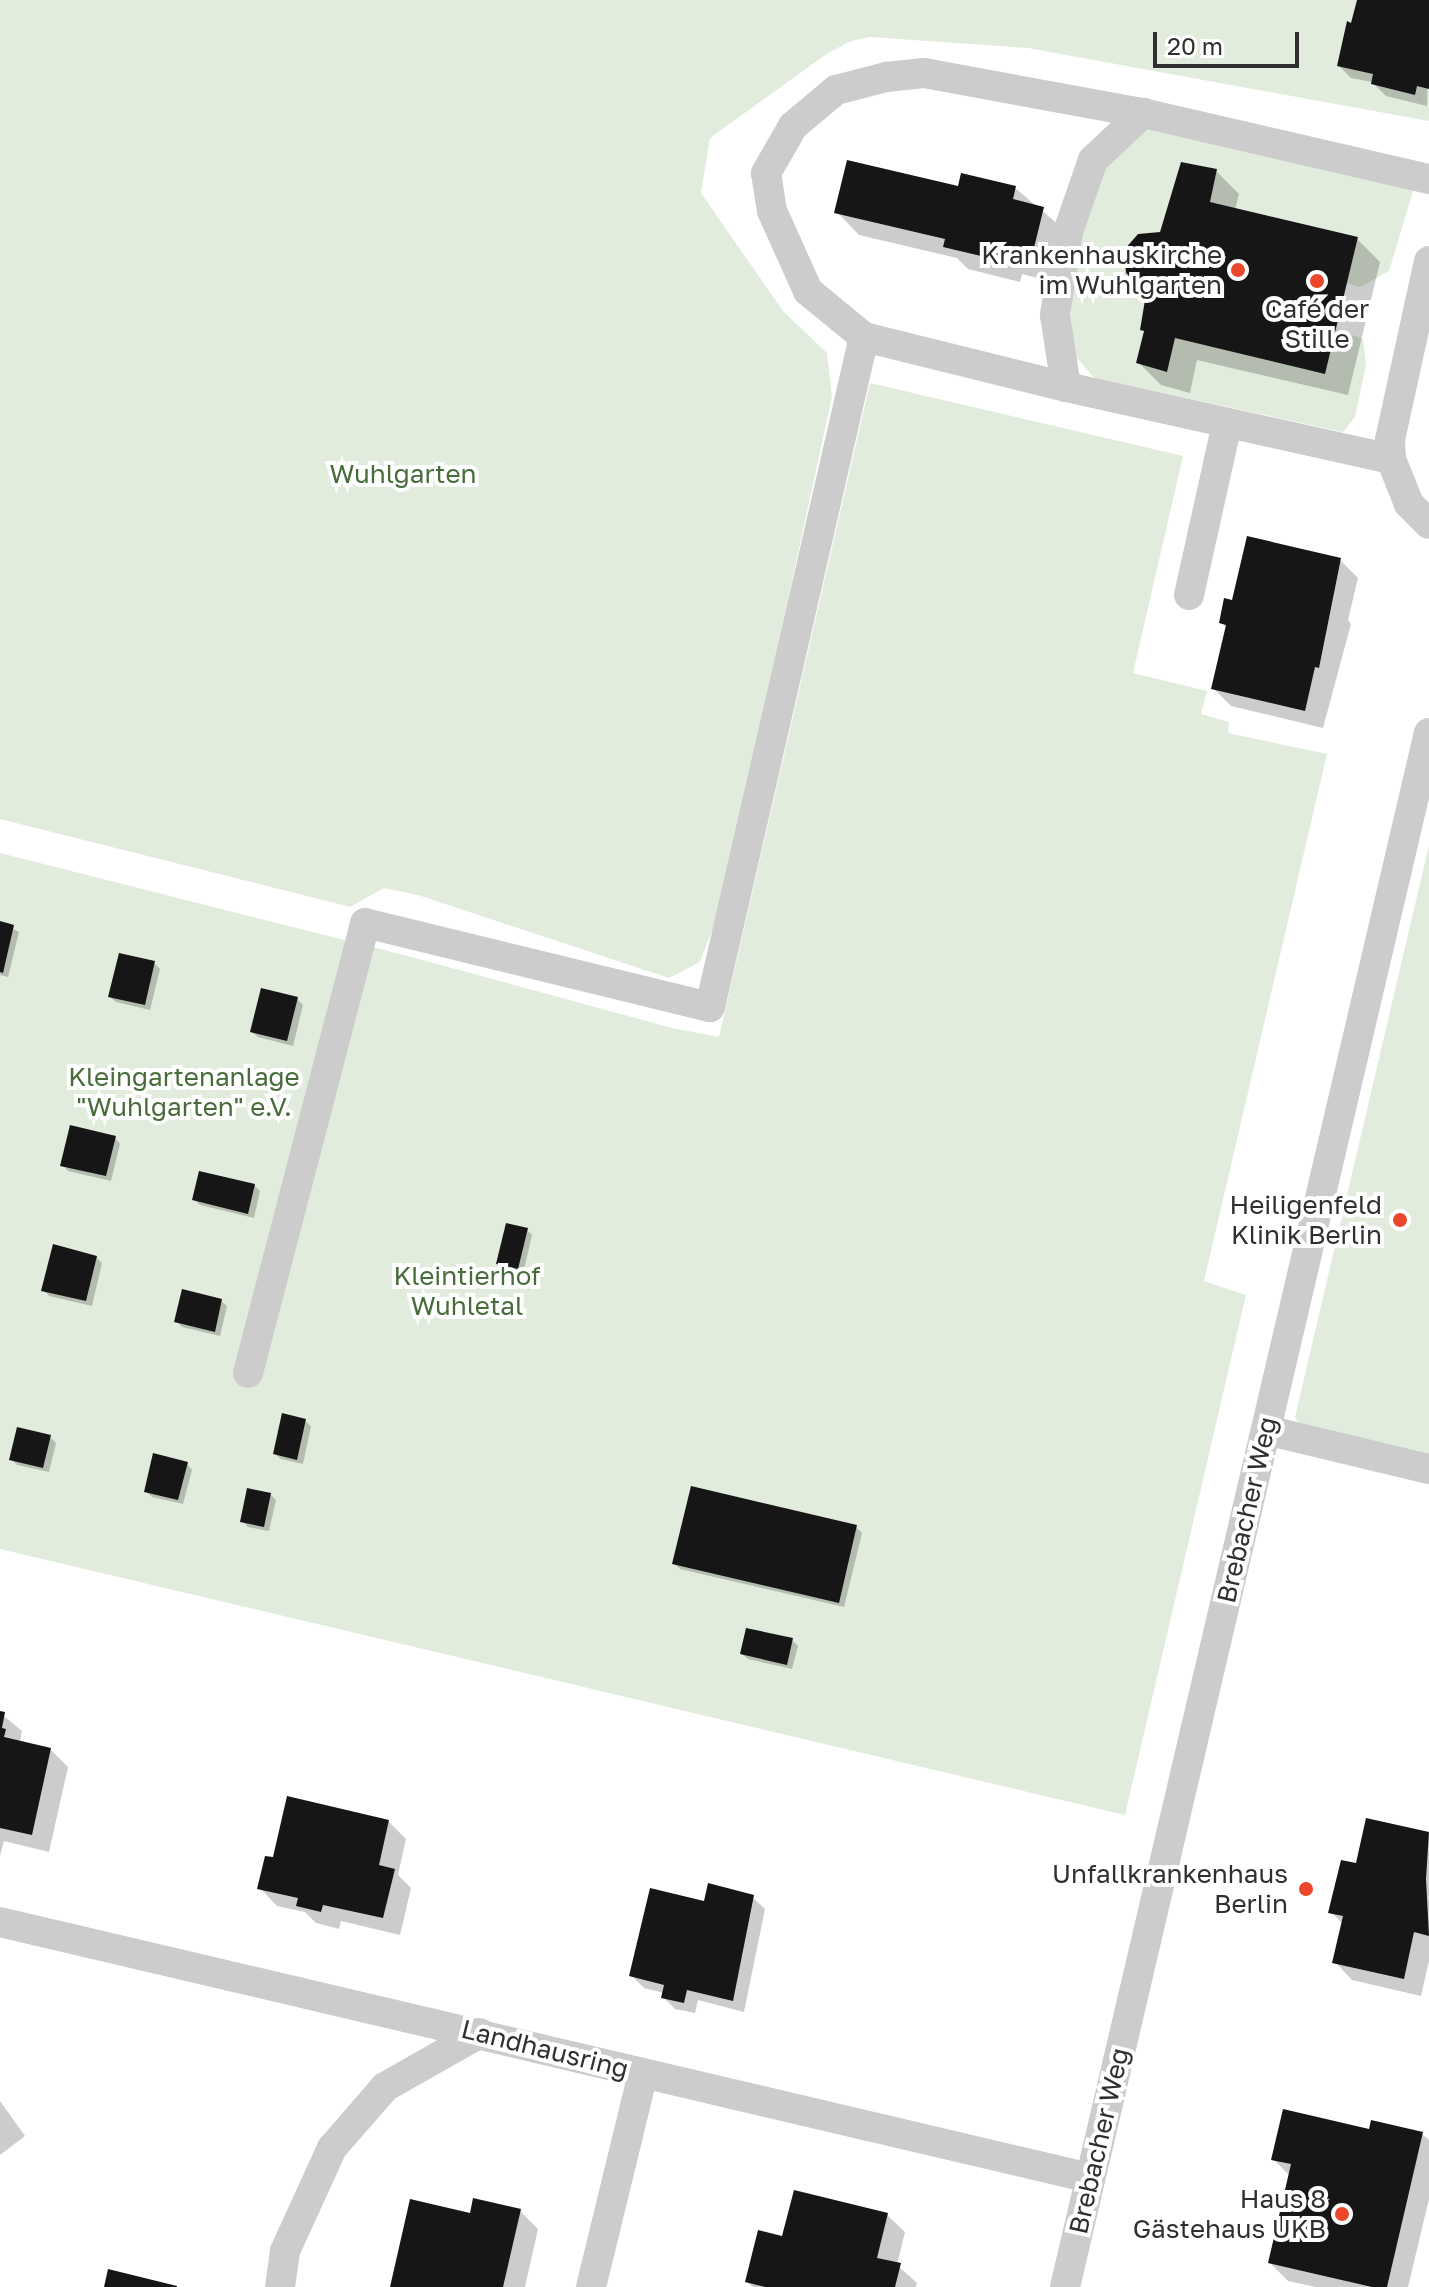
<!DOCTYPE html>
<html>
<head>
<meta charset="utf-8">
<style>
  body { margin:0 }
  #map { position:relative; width:1429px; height:2287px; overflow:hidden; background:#fff; font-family:"Golos Text",sans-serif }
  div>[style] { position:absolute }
  .green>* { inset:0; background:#e1ecdc }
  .shadow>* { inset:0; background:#0003 }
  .building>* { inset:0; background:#161616 }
  .lane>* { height:30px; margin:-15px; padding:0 15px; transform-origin:15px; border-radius:15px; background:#ccc }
  .dots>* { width:22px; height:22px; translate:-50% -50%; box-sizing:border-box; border:4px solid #fff; border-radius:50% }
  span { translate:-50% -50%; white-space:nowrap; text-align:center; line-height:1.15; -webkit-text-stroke:8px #fff; paint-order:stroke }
  .poi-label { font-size:26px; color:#2f2f2f }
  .right { translate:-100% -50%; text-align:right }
  .park-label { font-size:26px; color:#476c3a }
  .street-label { font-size:26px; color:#2f2f2f }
  .scale { position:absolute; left:1153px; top:32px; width:146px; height:36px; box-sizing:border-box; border:4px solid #2f2f2f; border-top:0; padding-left:10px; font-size:24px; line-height:28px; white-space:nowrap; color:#2f2f2f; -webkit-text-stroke:6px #fff; paint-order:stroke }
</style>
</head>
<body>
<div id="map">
  <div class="green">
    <div style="clip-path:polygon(0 0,1429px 0,1429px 121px,1028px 48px,870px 37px,851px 41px,828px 53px,710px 138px,701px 193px,783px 311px,827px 353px,832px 397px,721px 907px,700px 962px,669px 978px,418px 895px,384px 888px,350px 907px,0 819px)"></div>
    <div style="clip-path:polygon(1144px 123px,1405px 184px,1413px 191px,1389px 271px,1360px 287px,1347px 283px,1358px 237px,1210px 202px,1217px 169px,1182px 162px,1160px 232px,1138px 234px,1124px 250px,1126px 273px,1138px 285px,1147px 288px,1141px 330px,1144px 331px,1136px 363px,1167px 372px,1175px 338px,1325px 373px,1336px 329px,1363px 339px,1366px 365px,1355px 417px,1343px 432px,1094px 378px,1072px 352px,1069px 338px,1076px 241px,1096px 180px)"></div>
    <div style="clip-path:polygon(870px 383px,1183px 456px,1133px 673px,1207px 691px,1201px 714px,1229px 722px,1228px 733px,1327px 754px,1204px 1281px,1246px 1295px,1125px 1815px,0 1549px,0 853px,404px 955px,672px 1028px,719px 1037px)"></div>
    <div style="clip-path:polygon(1429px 845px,1429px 1457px,1301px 1427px,1295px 1417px)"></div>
  </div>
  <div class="shadow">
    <div style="clip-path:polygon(1361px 0,1429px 0,1427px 106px,1386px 96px,1372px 82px,1351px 78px,1339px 66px)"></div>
    <div style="clip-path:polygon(1216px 171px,1239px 194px,1235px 210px,1357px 239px,1380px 262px,1348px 395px,1197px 360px,1190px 393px,1161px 385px,1138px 362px,1146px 333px,1148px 293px,1127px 272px)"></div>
    <div style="clip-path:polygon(1015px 188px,1066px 231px,1054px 282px,1022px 274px,1020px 282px,968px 269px,957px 258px,859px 235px,837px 212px)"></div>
    <div style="clip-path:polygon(1340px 560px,1358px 578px,1348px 620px,1351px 624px,1323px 728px,1231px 706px,1213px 688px,1227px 628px,1221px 622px)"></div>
    <div style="clip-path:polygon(0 923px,19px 932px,8px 977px,0 975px)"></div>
    <div style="clip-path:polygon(154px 963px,160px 969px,150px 1010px,116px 1002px,110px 997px)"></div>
    <div style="clip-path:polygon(297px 999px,303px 1005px,293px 1046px,258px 1037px,252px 1032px)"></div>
    <div style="clip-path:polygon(115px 1138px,120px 1144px,111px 1181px,68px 1171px,63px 1165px)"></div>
    <div style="clip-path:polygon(254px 1185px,260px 1191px,254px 1218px,200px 1205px,194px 1199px)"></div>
    <div style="clip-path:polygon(527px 1230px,532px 1235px,523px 1274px,504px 1269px,498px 1263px)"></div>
    <div style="clip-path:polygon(96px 1257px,102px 1263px,92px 1306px,49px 1296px,44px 1290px)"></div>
    <div style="clip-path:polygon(221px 1301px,227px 1306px,220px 1336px,182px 1327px,176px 1321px)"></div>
    <div style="clip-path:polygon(305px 1421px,311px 1426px,303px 1464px,281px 1459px,275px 1454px)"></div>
    <div style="clip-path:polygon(50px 1437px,56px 1443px,49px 1472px,17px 1465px,11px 1459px)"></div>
    <div style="clip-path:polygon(187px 1464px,192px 1470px,183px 1504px,152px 1497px,146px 1491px)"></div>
    <div style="clip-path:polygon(270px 1494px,276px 1500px,269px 1531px,248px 1527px,242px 1521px)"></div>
    <div style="clip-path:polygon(856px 1527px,862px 1533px,844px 1607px,680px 1569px,674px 1563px)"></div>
    <div style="clip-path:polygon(792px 1640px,798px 1646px,792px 1669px,748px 1659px,742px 1654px)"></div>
    <div style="clip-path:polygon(0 1713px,22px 1731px,20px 1742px,50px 1749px,68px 1767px,49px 1852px,4px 1841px,0 1856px)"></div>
    <div style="clip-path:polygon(1368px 1820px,1429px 1834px,1429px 1961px,1421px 1996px,1352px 1980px,1335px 1962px,1343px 1924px,1331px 1912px,1357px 1865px)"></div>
    <div style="clip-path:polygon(388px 1821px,406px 1839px,398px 1875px,411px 1888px,400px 1935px,341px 1921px,339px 1929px,316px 1923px,305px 1912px,277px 1906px,260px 1888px,274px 1859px)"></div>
    <div style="clip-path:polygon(752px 1897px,765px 1909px,744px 2012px,698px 2000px,695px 2013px,675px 2009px,663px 1997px,664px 1993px,644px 1988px,632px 1976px,705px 1904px)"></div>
    <div style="clip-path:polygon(0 2101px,25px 2136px,0 2155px)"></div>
    <div style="clip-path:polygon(1371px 2132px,1422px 2134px,1429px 2140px,1429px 2199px,1408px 2287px,1316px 2287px,1288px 2281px,1270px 2263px,1290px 2176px,1273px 2159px)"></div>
    <div style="clip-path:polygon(520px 2211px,538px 2229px,525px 2287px,392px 2287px)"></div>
    <div style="clip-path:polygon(887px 2215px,905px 2232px,897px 2265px,917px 2283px,916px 2287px,753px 2287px,747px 2282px,784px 2239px)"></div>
  </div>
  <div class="building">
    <div style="clip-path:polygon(1357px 0,1429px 0,1429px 89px,1417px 86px,1415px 95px,1371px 84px,1373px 74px,1337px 66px,1347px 21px,1351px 23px)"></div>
    <div style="clip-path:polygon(847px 160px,958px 186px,961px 173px,1016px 186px,1013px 199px,1044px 207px,1031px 260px,1000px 253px,998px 260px,943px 247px,945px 239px,834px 213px)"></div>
    <div style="clip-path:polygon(1181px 162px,1217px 169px,1210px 202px,1358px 237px,1325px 374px,1175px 338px,1167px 372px,1136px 363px,1144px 331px,1140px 330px,1147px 288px,1138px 285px,1126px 273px,1124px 250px,1138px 234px,1160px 232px)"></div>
    <div style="clip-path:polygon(1247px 536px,1341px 558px,1319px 668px,1315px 667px,1305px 711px,1211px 689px,1226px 625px,1219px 623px,1224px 598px,1232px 600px)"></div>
    <div style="clip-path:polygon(0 921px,14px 925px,3px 973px,0 972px)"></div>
    <div style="clip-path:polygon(119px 953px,155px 961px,145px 1005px,108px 997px)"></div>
    <div style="clip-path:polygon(261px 988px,298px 997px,287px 1041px,250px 1032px)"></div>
    <div style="clip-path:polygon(70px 1125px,116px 1136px,106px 1176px,60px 1166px)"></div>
    <div style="clip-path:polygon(199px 1171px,255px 1184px,248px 1214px,192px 1200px)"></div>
    <div style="clip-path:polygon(506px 1223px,528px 1228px,518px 1269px,496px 1264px)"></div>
    <div style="clip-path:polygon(53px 1244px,97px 1256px,86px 1301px,41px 1291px)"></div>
    <div style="clip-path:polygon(182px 1289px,222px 1299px,215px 1332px,174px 1322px)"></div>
    <div style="clip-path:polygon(282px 1413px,306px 1419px,297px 1460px,273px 1454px)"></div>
    <div style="clip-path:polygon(17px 1427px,51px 1435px,43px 1468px,9px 1460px)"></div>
    <div style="clip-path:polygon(153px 1453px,188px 1462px,178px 1500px,144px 1492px)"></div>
    <div style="clip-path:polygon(691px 1486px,857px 1525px,839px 1603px,672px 1564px)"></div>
    <div style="clip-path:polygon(247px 1488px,271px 1493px,264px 1527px,240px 1522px)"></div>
    <div style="clip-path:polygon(746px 1628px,793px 1638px,787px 1665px,740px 1654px)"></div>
    <div style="clip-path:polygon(0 1711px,5px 1712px,2px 1728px,6px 1729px,4px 1737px,51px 1748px,32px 1835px,0 1828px)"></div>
    <div style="clip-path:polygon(287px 1796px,389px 1820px,379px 1865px,395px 1869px,383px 1918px,323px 1905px,321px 1912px,296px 1906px,298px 1898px,257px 1889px,265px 1856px,273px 1857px)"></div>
    <div style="clip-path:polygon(1366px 1818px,1429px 1832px,1426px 1879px,1429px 1936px,1414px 1932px,1404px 1979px,1332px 1963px,1343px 1916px,1328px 1913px,1341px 1860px,1356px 1863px)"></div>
    <div style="clip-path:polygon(708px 1883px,754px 1895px,733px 2001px,687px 1990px,684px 2003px,661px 1998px,664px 1985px,629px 1976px,650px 1888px,704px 1901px)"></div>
    <div style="clip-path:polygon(1283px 2109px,1369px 2129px,1371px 2120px,1423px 2132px,1387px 2287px,1372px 2287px,1268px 2263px,1291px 2164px,1271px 2160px)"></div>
    <div style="clip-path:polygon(794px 2190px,888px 2213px,877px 2258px,901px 2263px,895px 2287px,765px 2287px,745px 2282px,758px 2230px,782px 2236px)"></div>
    <div style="clip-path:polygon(473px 2198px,521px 2209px,503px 2287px,390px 2287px,410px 2199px,470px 2213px)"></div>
    <div style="clip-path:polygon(108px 2269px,177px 2286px,177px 2287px,104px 2287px)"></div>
  </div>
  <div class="lane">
    <div style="left:1429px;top:261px;width:183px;rotate:102.3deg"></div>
    <div style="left:1390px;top:440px;width:19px;rotate:87deg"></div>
    <div style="left:1391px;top:459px;width:48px;rotate:68.2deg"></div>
    <div style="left:1409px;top:504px;width:28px;rotate:45deg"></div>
    <div style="left:1066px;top:387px;width:73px;rotate:-98.7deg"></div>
    <div style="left:1055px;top:315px;width:84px;rotate:-81.1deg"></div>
    <div style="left:1068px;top:232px;width:76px;rotate:-70.9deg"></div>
    <div style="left:1093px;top:160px;width:69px;rotate:-43.2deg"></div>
    <div style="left:1391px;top:459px;width:333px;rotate:-167.5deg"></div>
    <div style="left:1066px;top:387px;width:208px;rotate:-166.1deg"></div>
    <div style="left:864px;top:337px;width:72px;rotate:-140.6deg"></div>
    <div style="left:808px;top:291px;width:88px;rotate:-114.2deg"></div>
    <div style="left:772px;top:211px;width:38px;rotate:-99deg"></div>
    <div style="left:766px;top:173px;width:54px;rotate:-60.1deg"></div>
    <div style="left:793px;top:126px;width:56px;rotate:-39.9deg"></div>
    <div style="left:836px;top:90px;width:52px;rotate:-14.6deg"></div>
    <div style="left:886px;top:77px;width:38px;rotate:-6deg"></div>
    <div style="left:924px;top:73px;width:223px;rotate:10.4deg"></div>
    <div style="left:1143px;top:113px;width:294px;rotate:13deg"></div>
    <div style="left:1189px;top:595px;width:176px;rotate:-77.5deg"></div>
    <div style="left:248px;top:1373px;width:465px;rotate:-75.4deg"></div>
    <div style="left:365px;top:923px;width:355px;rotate:13.7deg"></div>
    <div style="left:710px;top:1007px;width:687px;rotate:-77.06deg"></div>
    <div style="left:1266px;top:1430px;width:168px;rotate:13.5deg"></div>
    <div style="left:0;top:1922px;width:1120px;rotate:13.22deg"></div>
    <div style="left:280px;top:2287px;width:36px;rotate:-82deg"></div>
    <div style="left:285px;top:2251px;width:113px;rotate:-65.5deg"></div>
    <div style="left:332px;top:2148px;width:81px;rotate:-49deg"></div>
    <div style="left:385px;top:2087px;width:109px;rotate:-29.6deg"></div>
    <div style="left:591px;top:2287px;width:220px;rotate:-76.3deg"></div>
    <div style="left:1065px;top:2287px;width:1596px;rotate:-76.82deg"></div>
  </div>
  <div class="dots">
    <div style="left:1238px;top:270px;background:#eb472c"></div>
    <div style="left:1317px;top:281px;background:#eb472c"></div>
    <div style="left:1400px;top:1220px;background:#eb472c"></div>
    <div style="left:1306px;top:1889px;background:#eb472c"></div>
    <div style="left:1342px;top:2214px;background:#eb472c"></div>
  </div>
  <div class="poi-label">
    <span class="right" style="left:1222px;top:270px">Krankenhauskirche<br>im Wuhlgarten</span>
    <span style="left:1317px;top:324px">Café der<br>Stille</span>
    <span class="right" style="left:1382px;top:1220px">Heiligenfeld<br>Klinik Berlin</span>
    <span class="right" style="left:1288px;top:1889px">Unfallkrankenhaus<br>Berlin</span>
    <span class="right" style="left:1326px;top:2214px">Haus 8<br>Gästehaus UKB</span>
  </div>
  <div class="park-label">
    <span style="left:403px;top:474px">Wuhlgarten</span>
    <span style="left:184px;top:1092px">Kleingartenanlage<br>"Wuhlgarten" e.V.</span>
    <span style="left:467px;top:1291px">Kleintierhof<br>Wuhletal</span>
  </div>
  <div class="street-label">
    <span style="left:1247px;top:1510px;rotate:-77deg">Brebacher Weg</span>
    <span style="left:545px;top:2049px;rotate:14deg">Landhausring</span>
    <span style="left:1099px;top:2141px;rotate:-77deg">Brebacher Weg</span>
  </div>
  <div class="scale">20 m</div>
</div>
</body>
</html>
